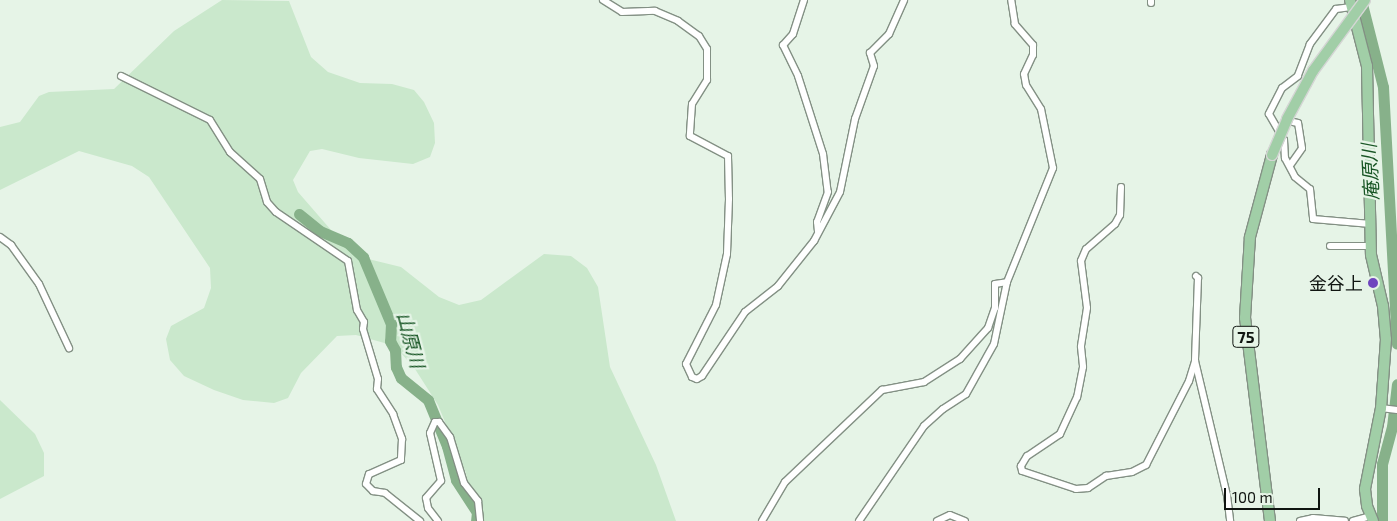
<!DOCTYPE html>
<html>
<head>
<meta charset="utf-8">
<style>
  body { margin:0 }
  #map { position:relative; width:1397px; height:521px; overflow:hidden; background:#e6f4e7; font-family:"Exo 2","Noto Sans JP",sans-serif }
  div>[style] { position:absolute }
  .green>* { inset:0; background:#cae8cc }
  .river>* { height:11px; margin:-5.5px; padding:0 5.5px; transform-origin:5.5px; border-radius:5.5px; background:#87b18a }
  .roads { filter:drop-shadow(1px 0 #839084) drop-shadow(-1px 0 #839084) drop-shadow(0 1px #839084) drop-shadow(0 -1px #839084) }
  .street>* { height:6px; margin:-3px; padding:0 3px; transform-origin:3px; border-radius:3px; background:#fff }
  .primary>* { height:10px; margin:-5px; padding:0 5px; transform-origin:5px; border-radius:5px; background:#a1cea7 }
  .bridges { filter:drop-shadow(1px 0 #d4d5d4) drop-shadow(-1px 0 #d4d5d4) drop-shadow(0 1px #d4d5d4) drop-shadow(0 -1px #d4d5d4) }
  .primary-bridge>* { height:10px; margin:-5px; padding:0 5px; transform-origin:5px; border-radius:5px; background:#a1cea7 }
  .dots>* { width:14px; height:14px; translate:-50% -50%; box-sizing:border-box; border:2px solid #e6f4e7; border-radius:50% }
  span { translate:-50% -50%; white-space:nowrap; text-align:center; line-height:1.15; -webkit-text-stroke:4.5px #e6f4e7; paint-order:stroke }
  .shield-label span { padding:1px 4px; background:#e6f4e7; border:1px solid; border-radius:4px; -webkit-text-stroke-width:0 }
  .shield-label { font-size:16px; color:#101511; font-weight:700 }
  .poi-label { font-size:18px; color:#101511 }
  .right { translate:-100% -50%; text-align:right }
  .water-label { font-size:19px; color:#175524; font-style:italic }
  .scale { position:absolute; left:1224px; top:488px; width:96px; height:22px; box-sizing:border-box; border:2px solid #101511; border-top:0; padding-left:6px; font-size:15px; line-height:18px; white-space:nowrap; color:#101511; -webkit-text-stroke:4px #e6f4e7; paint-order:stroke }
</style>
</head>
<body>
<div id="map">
  <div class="green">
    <div style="clip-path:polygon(222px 0,289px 1px,311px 57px,328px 72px,360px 83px,392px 84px,414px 90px,424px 102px,434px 123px,435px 143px,430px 157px,413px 164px,359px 158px,322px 149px,310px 151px,293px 180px,298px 192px,344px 245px,360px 257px,401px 267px,439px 297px,459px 305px,481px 300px,544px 254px,571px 256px,587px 268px,598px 287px,610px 367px,656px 465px,676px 521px,474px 521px,466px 473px,438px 405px,415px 369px,395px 346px,356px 335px,337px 336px,301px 373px,288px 398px,274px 403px,243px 400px,214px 390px,184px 376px,170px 360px,166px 339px,171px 326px,204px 308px,211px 288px,210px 268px,149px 177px,132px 166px,79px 151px,0 190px,0 127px,20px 122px,39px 96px,49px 92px,114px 89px,174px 31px)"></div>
    <div style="clip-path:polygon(0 400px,35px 434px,44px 453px,44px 476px,0 499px)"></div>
  </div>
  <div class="river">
    <div style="left:1361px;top:0;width:90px;rotate:75.8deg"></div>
    <div style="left:1383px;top:87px;width:257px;rotate:86.9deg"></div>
    <div style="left:299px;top:214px;width:27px;rotate:39deg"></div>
    <div style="left:320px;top:231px;width:30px;rotate:23deg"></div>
    <div style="left:348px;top:243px;width:21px;rotate:43deg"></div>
    <div style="left:363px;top:257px;width:73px;rotate:67.3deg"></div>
    <div style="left:391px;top:324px;width:17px;rotate:93deg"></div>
    <div style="left:390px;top:341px;width:10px;rotate:61deg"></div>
    <div style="left:395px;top:350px;width:17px;rotate:87deg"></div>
    <div style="left:396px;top:367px;width:12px;rotate:66deg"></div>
    <div style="left:401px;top:378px;width:35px;rotate:39deg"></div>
    <div style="left:428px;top:400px;width:50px;rotate:67.6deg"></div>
    <div style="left:447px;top:446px;width:35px;rotate:75deg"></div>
    <div style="left:456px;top:480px;width:38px;rotate:57deg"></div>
    <div style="left:477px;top:512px;width:9px;rotate:96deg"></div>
    <div style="left:1382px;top:521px;width:57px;rotate:-90deg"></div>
    <div style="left:1382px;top:464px;width:38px;rotate:-75deg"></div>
    <div style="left:1392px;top:427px;width:43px;rotate:-83.4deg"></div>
  </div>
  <div class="roads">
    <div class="street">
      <div style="left:603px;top:0;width:22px;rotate:32deg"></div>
      <div style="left:622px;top:12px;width:33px;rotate:-2deg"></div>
      <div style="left:655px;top:11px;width:25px;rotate:23deg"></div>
      <div style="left:678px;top:21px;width:26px;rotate:36deg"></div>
      <div style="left:699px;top:36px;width:15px;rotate:58deg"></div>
      <div style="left:707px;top:49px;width:31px;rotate:90deg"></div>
      <div style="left:707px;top:80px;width:28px;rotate:122deg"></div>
      <div style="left:692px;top:104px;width:32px;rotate:94deg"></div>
      <div style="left:690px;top:136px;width:43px;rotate:27.8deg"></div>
      <div style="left:728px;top:156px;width:43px;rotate:88.7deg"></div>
      <div style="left:729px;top:199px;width:55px;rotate:92.1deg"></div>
      <div style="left:727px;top:254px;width:52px;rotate:102.2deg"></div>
      <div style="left:716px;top:305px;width:66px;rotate:117deg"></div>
      <div style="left:686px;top:364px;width:14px;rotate:65deg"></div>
      <div style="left:692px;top:377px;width:5px;rotate:22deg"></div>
      <div style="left:697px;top:379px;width:6px;rotate:-31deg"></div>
      <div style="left:702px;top:376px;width:77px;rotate:-56.1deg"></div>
      <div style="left:745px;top:312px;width:42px;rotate:-38.2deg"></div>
      <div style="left:778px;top:286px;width:58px;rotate:-51.3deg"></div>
      <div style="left:814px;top:241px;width:55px;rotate:-62deg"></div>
      <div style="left:840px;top:192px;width:75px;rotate:-78.4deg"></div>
      <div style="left:855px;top:119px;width:56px;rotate:-70.3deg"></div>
      <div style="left:874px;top:66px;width:14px;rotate:-107deg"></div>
      <div style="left:870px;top:53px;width:27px;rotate:-45deg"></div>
      <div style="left:889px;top:34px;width:37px;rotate:-66deg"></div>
      <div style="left:804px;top:0;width:36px;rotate:108deg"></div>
      <div style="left:793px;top:34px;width:15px;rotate:132deg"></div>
      <div style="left:783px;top:45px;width:34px;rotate:64deg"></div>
      <div style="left:798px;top:76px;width:82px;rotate:72.2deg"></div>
      <div style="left:823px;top:154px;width:38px;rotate:83deg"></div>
      <div style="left:828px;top:192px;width:32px;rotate:110deg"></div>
      <div style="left:817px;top:222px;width:9px;rotate:84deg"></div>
      <div style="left:1151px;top:0;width:3px;rotate:90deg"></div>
      <div style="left:1351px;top:7px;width:15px;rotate:172deg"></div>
      <div style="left:1336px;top:9px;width:44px;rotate:126.6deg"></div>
      <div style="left:1310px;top:44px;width:34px;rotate:111deg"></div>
      <div style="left:1298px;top:76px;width:20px;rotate:143deg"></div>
      <div style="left:1282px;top:88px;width:29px;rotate:117deg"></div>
      <div style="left:1269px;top:114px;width:30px;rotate:60deg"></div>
      <div style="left:1284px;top:140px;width:18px;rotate:87deg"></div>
      <div style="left:1285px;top:158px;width:21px;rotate:62deg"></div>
      <div style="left:1295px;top:177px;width:19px;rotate:39deg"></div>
      <div style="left:1310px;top:189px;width:30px;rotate:84deg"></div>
      <div style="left:1313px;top:219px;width:58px;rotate:4.9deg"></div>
      <div style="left:121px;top:76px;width:99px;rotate:26.3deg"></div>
      <div style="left:210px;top:120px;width:38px;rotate:58deg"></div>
      <div style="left:230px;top:152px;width:40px;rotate:42deg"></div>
      <div style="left:260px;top:179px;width:24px;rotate:73deg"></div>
      <div style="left:267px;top:202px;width:13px;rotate:48deg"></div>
      <div style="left:276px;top:212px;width:87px;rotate:34.2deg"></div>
      <div style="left:348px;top:261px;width:50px;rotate:79.6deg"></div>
      <div style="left:357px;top:310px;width:14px;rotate:60deg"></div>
      <div style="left:364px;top:322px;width:7px;rotate:98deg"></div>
      <div style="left:363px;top:329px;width:52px;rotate:73.3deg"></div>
      <div style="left:378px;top:379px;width:10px;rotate:96deg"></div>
      <div style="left:377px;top:389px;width:30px;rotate:57deg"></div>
      <div style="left:393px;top:414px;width:27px;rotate:70deg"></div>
      <div style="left:402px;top:439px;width:21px;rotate:93deg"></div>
      <div style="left:401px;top:460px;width:35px;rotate:156deg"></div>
      <div style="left:369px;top:474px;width:10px;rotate:107deg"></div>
      <div style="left:366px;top:484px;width:10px;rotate:45deg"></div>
      <div style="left:373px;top:491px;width:12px;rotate:9deg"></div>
      <div style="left:385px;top:493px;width:45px;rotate:38.7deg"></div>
      <div style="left:1291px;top:164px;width:19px;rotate:-55deg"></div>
      <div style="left:1302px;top:148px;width:25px;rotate:-99deg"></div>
      <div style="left:1298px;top:123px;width:5px;rotate:-169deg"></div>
      <div style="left:1121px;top:187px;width:28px;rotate:92deg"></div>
      <div style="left:1120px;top:215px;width:10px;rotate:119deg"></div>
      <div style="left:1115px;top:224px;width:38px;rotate:139deg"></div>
      <div style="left:1086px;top:249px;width:13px;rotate:113deg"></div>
      <div style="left:1081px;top:261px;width:47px;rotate:82.7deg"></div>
      <div style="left:1087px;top:308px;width:39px;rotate:99deg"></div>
      <div style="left:1081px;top:347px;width:20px;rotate:84deg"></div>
      <div style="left:1083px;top:367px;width:31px;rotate:101deg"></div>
      <div style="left:1077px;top:397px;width:41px;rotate:114.7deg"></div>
      <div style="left:1060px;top:434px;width:40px;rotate:146deg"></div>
      <div style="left:1027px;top:456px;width:12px;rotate:121deg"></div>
      <div style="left:1021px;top:466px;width:5px;rotate:79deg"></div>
      <div style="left:1022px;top:471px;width:57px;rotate:18.4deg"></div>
      <div style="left:1076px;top:489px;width:12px;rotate:-5deg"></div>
      <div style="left:1088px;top:488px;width:22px;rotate:-34deg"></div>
      <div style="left:1106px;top:476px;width:26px;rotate:-9deg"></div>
      <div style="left:1132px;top:472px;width:16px;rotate:-27deg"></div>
      <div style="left:1146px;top:465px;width:94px;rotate:-62.9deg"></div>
      <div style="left:1189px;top:381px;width:21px;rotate:-73deg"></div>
      <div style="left:0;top:237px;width:14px;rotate:36deg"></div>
      <div style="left:11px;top:245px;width:48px;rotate:54.3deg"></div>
      <div style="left:39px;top:284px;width:71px;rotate:64.9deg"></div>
      <div style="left:1330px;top:246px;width:41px"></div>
      <div style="left:1196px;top:276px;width:3px;rotate:45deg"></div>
      <div style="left:1198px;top:278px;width:83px;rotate:92.1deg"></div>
      <div style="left:1195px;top:361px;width:138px;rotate:76.6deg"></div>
      <div style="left:1227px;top:495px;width:26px;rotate:83deg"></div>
      <div style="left:1381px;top:408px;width:16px;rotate:7deg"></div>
      <div style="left:438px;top:521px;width:16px;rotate:-128deg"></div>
      <div style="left:428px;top:508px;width:10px;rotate:-101deg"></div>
      <div style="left:426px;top:498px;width:23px;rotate:-49deg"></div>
      <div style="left:441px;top:481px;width:49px;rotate:-102.9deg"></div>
      <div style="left:430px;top:433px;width:12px;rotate:-66deg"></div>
      <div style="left:435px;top:422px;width:4px"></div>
      <div style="left:439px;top:422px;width:19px;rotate:54deg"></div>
      <div style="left:450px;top:437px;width:48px;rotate:73.1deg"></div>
      <div style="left:464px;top:483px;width:23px;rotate:52deg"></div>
      <div style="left:478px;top:501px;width:20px;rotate:84deg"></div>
      <div style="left:762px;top:521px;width:45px;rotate:-59.5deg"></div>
      <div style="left:785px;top:482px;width:134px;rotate:-43.5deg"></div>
      <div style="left:882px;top:390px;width:43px;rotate:-10.8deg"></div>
      <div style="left:924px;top:382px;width:43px;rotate:-32.6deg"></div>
      <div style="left:960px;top:359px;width:42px;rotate:-47.9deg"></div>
      <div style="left:988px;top:328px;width:21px;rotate:-71deg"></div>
      <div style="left:995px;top:308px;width:24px;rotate:-90deg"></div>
      <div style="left:995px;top:284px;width:12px;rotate:-9deg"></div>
      <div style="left:859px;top:521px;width:115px;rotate:-55.6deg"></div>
      <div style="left:924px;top:426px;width:25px;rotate:-42deg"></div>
      <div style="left:943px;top:409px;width:27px;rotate:-33deg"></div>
      <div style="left:966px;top:394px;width:57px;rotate:-60.8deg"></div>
      <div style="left:994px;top:344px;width:63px;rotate:-78.2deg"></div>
      <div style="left:1007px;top:282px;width:123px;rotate:-68deg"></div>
      <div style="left:1053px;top:168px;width:60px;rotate:-101.5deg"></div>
      <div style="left:1041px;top:109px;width:28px;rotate:-122deg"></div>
      <div style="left:1026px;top:85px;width:11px;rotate:-100deg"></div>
      <div style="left:1024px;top:74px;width:21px;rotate:-65deg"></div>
      <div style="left:1033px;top:55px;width:10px;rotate:-90deg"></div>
      <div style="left:1033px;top:45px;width:28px;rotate:-131deg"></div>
      <div style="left:1015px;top:24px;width:24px;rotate:-99deg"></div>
      <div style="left:937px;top:521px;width:14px;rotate:-25deg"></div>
      <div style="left:950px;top:515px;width:16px;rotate:22deg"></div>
      <div style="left:1300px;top:521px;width:13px;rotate:-13deg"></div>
      <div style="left:1313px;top:518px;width:32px;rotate:5deg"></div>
      <div style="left:1353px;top:521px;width:19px;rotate:-16deg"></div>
    </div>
    <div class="primary">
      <div style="left:1350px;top:0;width:68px;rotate:75.6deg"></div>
      <div style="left:1367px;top:66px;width:189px;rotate:88.8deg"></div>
      <div style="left:1371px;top:255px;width:52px;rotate:76.8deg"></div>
      <div style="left:1383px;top:306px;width:33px;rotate:85deg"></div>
      <div style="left:1386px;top:339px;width:69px;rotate:94.1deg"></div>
      <div style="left:1381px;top:408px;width:83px;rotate:101.2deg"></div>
      <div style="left:1365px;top:489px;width:17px;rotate:83deg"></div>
      <div style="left:1367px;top:506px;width:16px;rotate:68deg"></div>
      <div style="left:1270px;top:521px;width:205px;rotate:-97deg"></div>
      <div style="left:1245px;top:318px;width:81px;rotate:-86.5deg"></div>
      <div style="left:1250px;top:237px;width:85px;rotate:-75deg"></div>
    </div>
  </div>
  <div class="bridges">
    <div class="primary-bridge">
      <div style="left:1272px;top:155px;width:39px;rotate:-67deg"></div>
      <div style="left:1287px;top:119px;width:55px;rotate:-61.6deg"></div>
      <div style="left:1313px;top:71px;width:88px;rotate:-53.8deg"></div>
    </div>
  </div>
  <div class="dots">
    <div style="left:1373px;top:283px;background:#6f46be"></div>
  </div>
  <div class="shield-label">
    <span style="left:1246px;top:337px">75</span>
  </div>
  <div class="poi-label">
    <span class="right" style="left:1363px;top:283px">金谷上</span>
  </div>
  <div class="water-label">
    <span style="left:1370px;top:172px;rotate:-93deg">庵原川</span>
    <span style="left:411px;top:340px;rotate:75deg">山原川</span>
  </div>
  <div class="scale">100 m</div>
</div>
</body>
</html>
